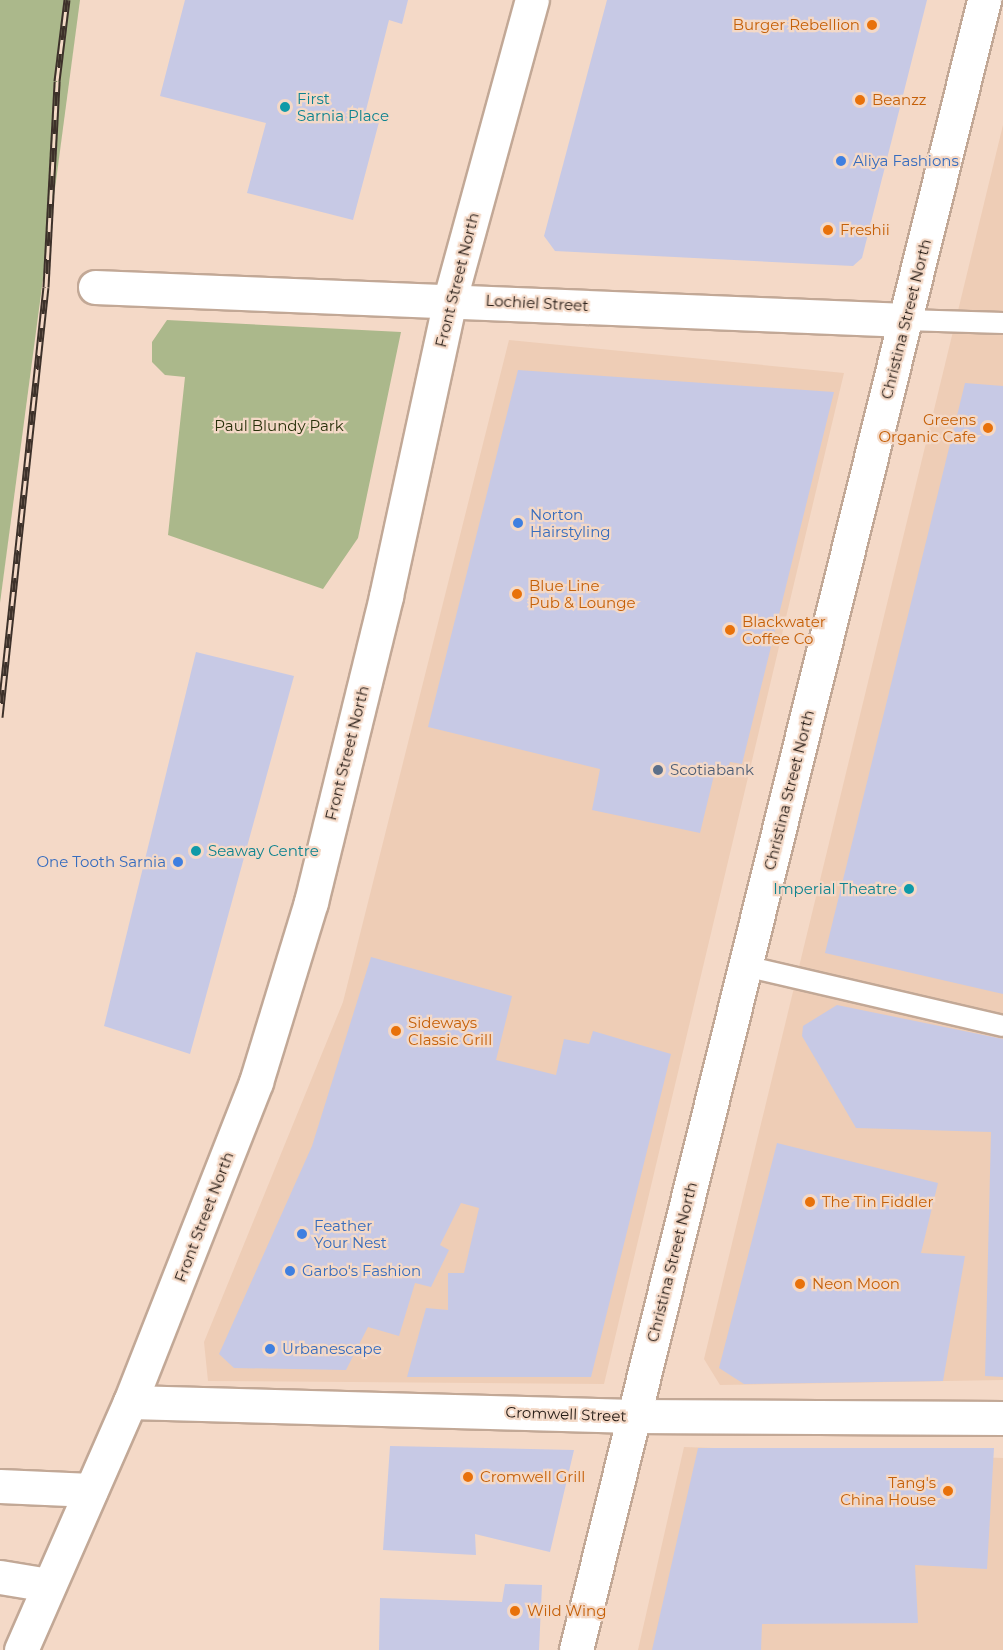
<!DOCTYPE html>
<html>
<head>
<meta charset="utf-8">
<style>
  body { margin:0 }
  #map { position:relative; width:1003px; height:1650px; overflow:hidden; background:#f4d9c7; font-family:Montserrat,sans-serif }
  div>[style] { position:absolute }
  .built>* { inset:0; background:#eecdb6 }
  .green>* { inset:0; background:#abb88b }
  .building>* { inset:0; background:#c7c9e5 }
  .roads { filter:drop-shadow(2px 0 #c2a896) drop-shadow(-2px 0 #c2a896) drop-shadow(0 2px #c2a896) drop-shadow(0 -2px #c2a896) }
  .service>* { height:20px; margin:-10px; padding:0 10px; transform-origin:10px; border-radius:10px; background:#fff }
  .minor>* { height:33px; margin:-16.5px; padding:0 16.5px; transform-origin:16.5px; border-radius:16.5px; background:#fff }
  .tertiary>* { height:33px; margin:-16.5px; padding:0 16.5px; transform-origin:16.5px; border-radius:16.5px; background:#fff }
  .rail>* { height:7px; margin-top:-3.5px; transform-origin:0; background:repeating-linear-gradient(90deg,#f4d9c7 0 14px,#3d312a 0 28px); box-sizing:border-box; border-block:2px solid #3d312a }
  .dots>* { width:16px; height:16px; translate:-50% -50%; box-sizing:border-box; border:3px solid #f4d9c7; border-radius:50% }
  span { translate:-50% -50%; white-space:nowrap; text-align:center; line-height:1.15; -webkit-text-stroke:4.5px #f4d9c7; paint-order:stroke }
  .food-label { font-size:15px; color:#c56008 }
  .right { translate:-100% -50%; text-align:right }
  .left { translate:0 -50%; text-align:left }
  .culture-label { font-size:15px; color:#0d838f }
  .shop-label { font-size:15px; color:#366cbe }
  .street-label { font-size:15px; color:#251b15 }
  .park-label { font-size:15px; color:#28300a }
  .service-label { font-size:15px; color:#4e5e75 }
</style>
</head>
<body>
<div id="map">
  <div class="built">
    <div style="clip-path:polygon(1003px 125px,1003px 1380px,720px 1385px,704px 1359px)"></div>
    <div style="clip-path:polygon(509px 340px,844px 373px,604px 1384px,208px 1381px,204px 1342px,343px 1002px)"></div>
    <div style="clip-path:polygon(684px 1447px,1003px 1458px,1003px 1650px,638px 1650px)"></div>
  </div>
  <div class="green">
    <div style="clip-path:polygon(0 0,80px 0,0 603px)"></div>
    <div style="clip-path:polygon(167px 320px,401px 332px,358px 538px,323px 589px,168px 535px,185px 377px,165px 375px,152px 362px,152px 342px)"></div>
  </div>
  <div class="building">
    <div style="clip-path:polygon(185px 0,408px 0,402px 24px,389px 20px,364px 118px,379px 122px,353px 220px,247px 193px,266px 123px,160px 96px)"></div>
    <div style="clip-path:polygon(607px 0,927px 0,862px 258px,853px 266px,555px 251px,544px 236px)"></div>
    <div style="clip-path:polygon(518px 370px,834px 392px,742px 764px,730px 762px,726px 774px,715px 771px,700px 833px,592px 810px,600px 769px,428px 727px)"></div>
    <div style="clip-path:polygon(965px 383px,1003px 386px,1003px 994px,825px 953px)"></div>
    <div style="clip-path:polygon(196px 652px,294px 676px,190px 1054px,104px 1026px)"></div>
    <div style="clip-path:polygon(371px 957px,512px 996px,496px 1060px,556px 1075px,564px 1039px,589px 1044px,593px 1031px,671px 1054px,591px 1377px,407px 1377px,426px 1308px,448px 1310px,448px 1273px,464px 1273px,479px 1208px,461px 1203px,440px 1245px,449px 1250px,431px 1287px,415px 1283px,399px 1336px,368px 1327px,346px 1370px,234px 1368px,219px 1354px,312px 1146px)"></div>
    <div style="clip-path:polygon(837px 1005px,1003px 1039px,1003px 1377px,985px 1376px,991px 1132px,856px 1128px,802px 1036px,803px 1026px)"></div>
    <div style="clip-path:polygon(777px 1143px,938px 1183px,921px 1253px,965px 1256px,943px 1381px,744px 1384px,719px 1368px)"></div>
    <div style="clip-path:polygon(390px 1446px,574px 1450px,550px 1552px,475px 1534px,476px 1555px,383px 1550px)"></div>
    <div style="clip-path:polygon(698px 1448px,994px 1448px,987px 1569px,915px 1565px,918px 1623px,762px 1624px,761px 1650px,652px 1650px)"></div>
    <div style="clip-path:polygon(505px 1584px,542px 1585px,539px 1650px,379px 1650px,380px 1598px,502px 1602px)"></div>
  </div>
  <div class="roads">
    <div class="service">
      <div style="left:906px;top:320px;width:97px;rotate:1.8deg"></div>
      <div style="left:745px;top:966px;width:265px;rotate:13.1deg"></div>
    </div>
    <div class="minor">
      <div style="left:95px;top:287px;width:812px;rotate:2.33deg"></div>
      <div style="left:130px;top:1402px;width:503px;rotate:1.59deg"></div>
      <div style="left:633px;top:1416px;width:370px;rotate:0.3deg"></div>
      <div style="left:0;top:1486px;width:91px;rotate:2.5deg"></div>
      <div style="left:0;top:1577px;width:49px;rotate:9.5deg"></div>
    </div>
    <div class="tertiary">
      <div style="left:21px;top:1650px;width:271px;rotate:-66.3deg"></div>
      <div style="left:130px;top:1402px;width:344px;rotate:-68.5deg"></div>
      <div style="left:256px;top:1082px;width:188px;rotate:-73deg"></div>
      <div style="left:311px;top:902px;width:315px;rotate:-76.2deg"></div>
      <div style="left:386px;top:596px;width:304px;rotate:-77.8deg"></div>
      <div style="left:450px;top:299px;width:310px;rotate:-74.7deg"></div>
      <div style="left:576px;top:1650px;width:1700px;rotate:-76.11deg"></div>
    </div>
  </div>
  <div class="rail">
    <div style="left:0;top:717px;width:432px;rotate:-83.9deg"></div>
    <div style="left:46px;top:287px;width:206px;rotate:-86.9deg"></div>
    <div style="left:57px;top:81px;width:82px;rotate:-83deg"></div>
  </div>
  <div class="dots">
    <div style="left:872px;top:25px;background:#e8710a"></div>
    <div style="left:860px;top:100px;background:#e8710a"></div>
    <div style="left:285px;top:107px;background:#0f9aa8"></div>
    <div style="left:841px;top:161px;background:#3f7fe0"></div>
    <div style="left:828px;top:230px;background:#e8710a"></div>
    <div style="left:988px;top:428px;background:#e8710a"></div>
    <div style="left:518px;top:523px;background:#3f7fe0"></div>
    <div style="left:517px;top:594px;background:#e8710a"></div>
    <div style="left:730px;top:630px;background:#e8710a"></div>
    <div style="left:658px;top:770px;background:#5c6f8a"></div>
    <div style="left:196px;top:851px;background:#0f9aa8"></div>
    <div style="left:178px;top:862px;background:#3f7fe0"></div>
    <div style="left:909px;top:889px;background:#0f9aa8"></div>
    <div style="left:396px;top:1031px;background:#e8710a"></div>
    <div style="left:810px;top:1202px;background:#e8710a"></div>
    <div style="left:302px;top:1234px;background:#3f7fe0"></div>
    <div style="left:290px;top:1271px;background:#3f7fe0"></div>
    <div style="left:800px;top:1284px;background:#e8710a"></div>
    <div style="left:270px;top:1349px;background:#3f7fe0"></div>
    <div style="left:468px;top:1477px;background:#e8710a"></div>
    <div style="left:948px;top:1491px;background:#e8710a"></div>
    <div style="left:515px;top:1611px;background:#e8710a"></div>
  </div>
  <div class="food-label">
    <span class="right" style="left:860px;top:25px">Burger Rebellion</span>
    <span class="left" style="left:872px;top:100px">Beanzz</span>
    <span class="left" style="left:840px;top:230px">Freshii</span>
    <span class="right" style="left:976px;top:428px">Greens<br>Organic Cafe</span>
    <span class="left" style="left:529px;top:594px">Blue Line<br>Pub &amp; Lounge</span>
    <span class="left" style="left:742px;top:630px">Blackwater<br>Coffee Co</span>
    <span class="left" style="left:408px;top:1031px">Sideways<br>Classic Grill</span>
    <span class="left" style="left:822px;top:1202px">The Tin Fiddler</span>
    <span class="left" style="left:812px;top:1284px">Neon Moon</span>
    <span class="left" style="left:480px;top:1477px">Cromwell Grill</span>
    <span class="right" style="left:936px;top:1491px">Tang's<br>China House</span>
    <span class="left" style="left:527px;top:1611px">Wild Wing</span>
  </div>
  <div class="culture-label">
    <span class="left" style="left:297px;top:107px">First<br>Sarnia Place</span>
    <span class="left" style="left:208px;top:851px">Seaway Centre</span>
    <span class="right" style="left:897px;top:889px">Imperial Theatre</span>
  </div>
  <div class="shop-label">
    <span class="left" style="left:853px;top:161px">Aliya Fashions</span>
    <span class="left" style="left:530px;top:523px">Norton<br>Hairstyling</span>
    <span class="right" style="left:166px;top:862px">One Tooth Sarnia</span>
    <span class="left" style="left:314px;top:1234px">Feather<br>Your Nest</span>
    <span class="left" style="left:302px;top:1271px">Garbo's Fashion</span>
    <span class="left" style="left:282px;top:1349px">Urbanescape</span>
  </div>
  <div class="street-label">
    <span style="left:457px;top:280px;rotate:-76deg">Front Street North</span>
    <span style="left:537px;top:303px;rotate:3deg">Lochiel Street</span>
    <span style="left:906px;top:319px;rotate:-76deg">Christina Street North</span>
    <span style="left:347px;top:753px;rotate:-76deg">Front Street North</span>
    <span style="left:789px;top:790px;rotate:-76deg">Christina Street North</span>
    <span style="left:204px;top:1217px;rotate:-69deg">Front Street North</span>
    <span style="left:672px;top:1262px;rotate:-76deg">Christina Street North</span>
    <span style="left:566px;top:1414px;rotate:2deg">Cromwell Street</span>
  </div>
  <div class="park-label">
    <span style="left:279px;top:426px">Paul Blundy Park</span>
  </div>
  <div class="service-label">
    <span class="left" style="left:670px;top:770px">Scotiabank</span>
  </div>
</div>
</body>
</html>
